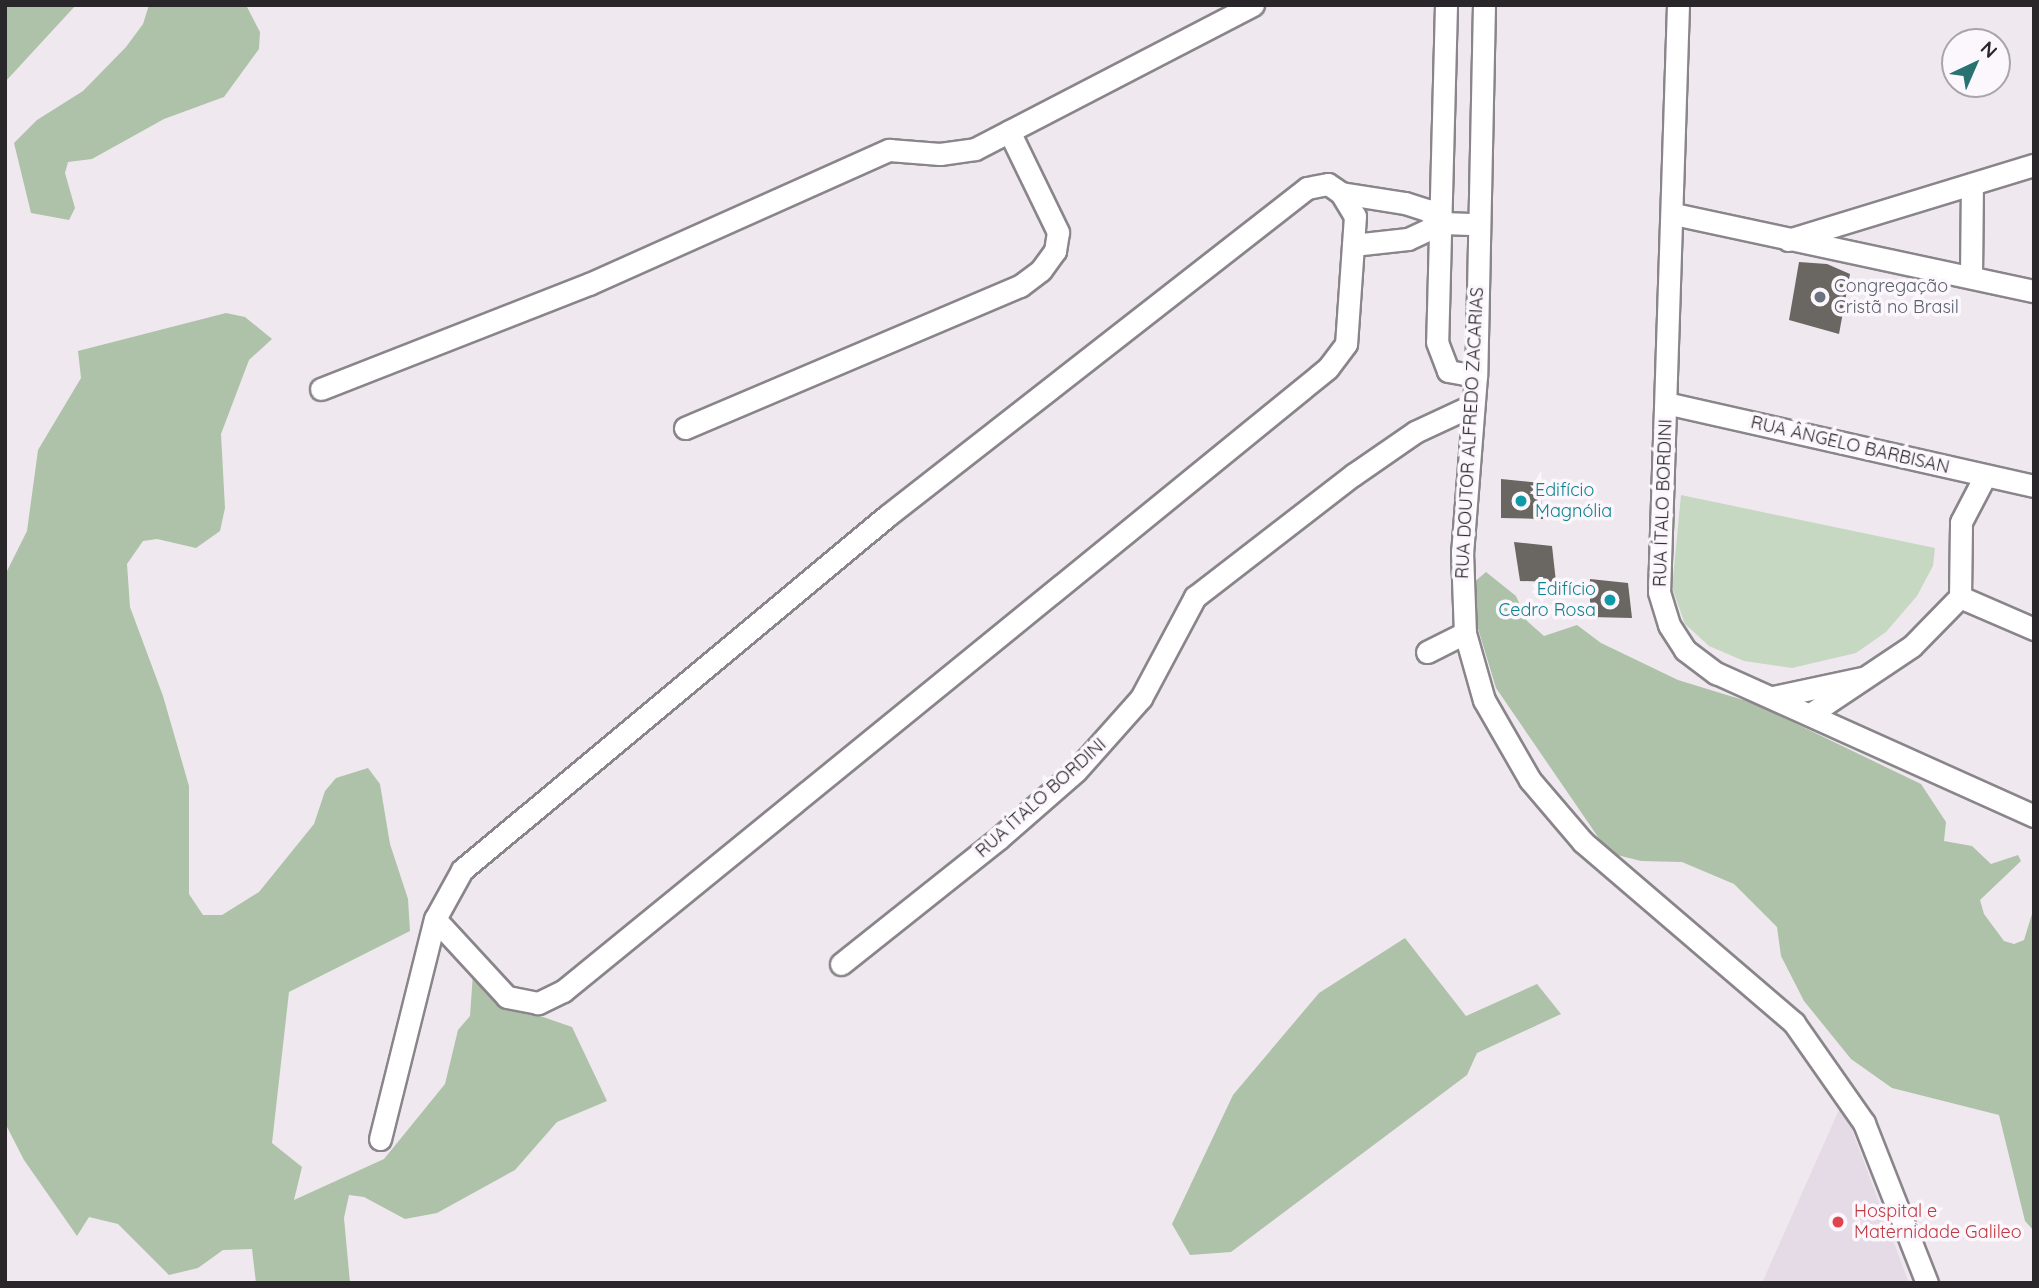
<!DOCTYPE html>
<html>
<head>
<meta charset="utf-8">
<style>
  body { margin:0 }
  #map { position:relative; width:2039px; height:1288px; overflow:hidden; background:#efe9ef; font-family:Quicksand,sans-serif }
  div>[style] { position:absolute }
  .built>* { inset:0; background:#e5dbe6 }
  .green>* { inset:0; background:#c6d8c2 }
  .forest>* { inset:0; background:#adc2a8 }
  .building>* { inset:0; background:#6a6661 }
  .roads { filter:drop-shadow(2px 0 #8a858a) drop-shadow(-2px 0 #8a858a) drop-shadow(0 2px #8a858a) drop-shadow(0 -2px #8a858a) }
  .minor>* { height:21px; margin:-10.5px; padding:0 10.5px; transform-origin:10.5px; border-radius:10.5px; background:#fff }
  .dots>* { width:19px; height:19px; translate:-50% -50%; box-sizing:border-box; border:4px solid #fcf7fc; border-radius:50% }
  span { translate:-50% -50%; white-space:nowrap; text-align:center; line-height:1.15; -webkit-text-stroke:7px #fcf7fc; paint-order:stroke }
  .worship-label { font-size:18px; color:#5b616d }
  .left { translate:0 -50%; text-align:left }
  .street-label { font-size:18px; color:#292729 }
  .culture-label { font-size:18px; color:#0d838f }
  .right { translate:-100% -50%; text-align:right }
  .health-label { font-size:18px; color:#be3a42 }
  .frame { position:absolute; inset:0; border:7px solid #292729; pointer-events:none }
  .north { position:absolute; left:1941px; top:28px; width:70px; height:70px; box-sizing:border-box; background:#fcf7fc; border:2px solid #a8a4a8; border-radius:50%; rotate:44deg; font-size:19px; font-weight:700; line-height:28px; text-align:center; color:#292729 }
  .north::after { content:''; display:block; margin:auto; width:24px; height:32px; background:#287372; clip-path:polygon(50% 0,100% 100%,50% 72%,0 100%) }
</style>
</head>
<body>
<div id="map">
  <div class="built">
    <div style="clip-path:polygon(1842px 1103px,1909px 1283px,1762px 1283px)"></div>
  </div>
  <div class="green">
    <div style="clip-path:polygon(1681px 495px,1935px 548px,1933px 566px,1917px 596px,1886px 632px,1856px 653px,1792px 668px,1744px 661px,1709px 646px,1685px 624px,1672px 588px)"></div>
  </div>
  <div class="forest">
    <div style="clip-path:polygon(5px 5px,76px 5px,5px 82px)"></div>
    <div style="clip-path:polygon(149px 5px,246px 5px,260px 32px,259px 49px,224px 97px,164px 119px,92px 159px,68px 162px,65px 173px,75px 208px,69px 220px,31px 213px,14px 143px,37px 120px,83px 91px,126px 47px,143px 24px)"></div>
    <div style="clip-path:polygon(226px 313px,245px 317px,272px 339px,249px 360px,221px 434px,225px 508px,220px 531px,196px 548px,157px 539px,143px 541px,127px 564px,130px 607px,163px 696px,189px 786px,189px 894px,203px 915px,222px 915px,259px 892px,314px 824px,325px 791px,336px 778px,368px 768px,380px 784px,390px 844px,408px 899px,410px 931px,289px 992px,272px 1143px,302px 1167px,294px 1200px,384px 1159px,445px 1084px,458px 1030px,470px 1016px,473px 973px,520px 1009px,572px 1027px,607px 1101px,557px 1122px,515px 1170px,437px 1213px,405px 1219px,364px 1197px,349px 1195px,344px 1218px,350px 1283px,256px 1283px,252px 1249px,223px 1250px,198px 1268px,169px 1275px,118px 1224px,89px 1217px,77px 1236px,24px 1160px,5px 1123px,5px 575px,27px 531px,38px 450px,81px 378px,78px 351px)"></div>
    <div style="clip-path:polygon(1486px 572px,1516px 596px,1527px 621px,1544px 636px,1577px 625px,1601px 643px,1678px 680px,1753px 703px,1921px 784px,1946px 822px,1944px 841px,1972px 846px,1991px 864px,2018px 855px,2021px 861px,1980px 900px,1984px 914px,2004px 941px,2014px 944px,2024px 940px,2032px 914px,2034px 1231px,2025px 1221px,1999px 1115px,1892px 1088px,1851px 1059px,1804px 1001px,1781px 956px,1777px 927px,1734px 884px,1682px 862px,1641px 861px,1609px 853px,1496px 688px,1466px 589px)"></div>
    <div style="clip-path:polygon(1405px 938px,1466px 1016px,1537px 984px,1561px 1014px,1477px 1053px,1467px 1075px,1231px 1252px,1190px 1255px,1172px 1224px,1233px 1095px,1319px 993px)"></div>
  </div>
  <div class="building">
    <div style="clip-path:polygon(1799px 262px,1827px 264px,1850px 274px,1839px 334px,1789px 320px)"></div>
    <div style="clip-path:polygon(1501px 479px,1540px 483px,1543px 519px,1501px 518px)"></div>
    <div style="clip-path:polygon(1514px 542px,1552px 546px,1556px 582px,1520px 581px)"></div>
    <div style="clip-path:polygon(1590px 579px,1628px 583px,1632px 618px,1590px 617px)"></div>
  </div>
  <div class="roads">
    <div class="minor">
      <div style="left:1446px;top:5px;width:337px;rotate:91.5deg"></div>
      <div style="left:1437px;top:342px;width:31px;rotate:69deg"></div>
      <div style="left:1448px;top:371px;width:28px;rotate:10deg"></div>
      <div style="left:1484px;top:5px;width:371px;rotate:91.2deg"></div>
      <div style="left:1476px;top:376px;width:177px;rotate:94.5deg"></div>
      <div style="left:1462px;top:552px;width:81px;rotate:87.9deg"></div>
      <div style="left:1465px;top:633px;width:70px;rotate:74.2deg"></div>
      <div style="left:1484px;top:700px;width:92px;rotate:60.1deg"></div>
      <div style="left:1530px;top:780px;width:82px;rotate:49.5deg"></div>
      <div style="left:1583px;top:842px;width:278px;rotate:40.6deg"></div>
      <div style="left:1794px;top:1023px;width:122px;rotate:55deg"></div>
      <div style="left:1864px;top:1123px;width:172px;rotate:68.5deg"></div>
      <div style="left:1678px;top:5px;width:587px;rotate:91.85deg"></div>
      <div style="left:1659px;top:592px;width:34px;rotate:73deg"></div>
      <div style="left:1669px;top:625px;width:30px;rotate:57deg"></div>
      <div style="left:1685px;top:650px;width:39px;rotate:37deg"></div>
      <div style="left:1716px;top:673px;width:349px;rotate:24.2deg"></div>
      <div style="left:1341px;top:193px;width:65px;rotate:8.9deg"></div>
      <div style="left:1405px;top:203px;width:23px;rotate:18deg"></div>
      <div style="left:1427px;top:210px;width:20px;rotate:41deg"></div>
      <div style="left:1674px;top:214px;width:368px;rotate:12.1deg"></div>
      <div style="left:1788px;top:240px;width:257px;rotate:-17deg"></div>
      <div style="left:1353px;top:245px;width:55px;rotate:-6.2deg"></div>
      <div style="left:1408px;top:239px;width:38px;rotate:-25deg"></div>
      <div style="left:1442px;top:223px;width:36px;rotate:2deg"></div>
      <div style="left:1971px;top:277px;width:93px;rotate:-89.4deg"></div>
      <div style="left:321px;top:389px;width:288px;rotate:-21.4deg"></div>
      <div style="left:589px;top:284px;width:329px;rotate:-24.1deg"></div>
      <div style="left:889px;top:150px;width:51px;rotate:4.5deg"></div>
      <div style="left:940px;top:154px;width:35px;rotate:-8deg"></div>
      <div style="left:975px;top:149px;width:313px;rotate:-27.4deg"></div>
      <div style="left:1666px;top:403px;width:377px;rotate:12.7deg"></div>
      <div style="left:685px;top:428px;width:364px;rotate:-23deg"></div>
      <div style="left:1020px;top:286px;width:26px;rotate:-37deg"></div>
      <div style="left:1041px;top:270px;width:24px;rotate:-54deg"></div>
      <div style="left:1055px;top:251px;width:19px;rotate:-81deg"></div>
      <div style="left:1058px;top:232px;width:112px;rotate:-115.9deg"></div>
      <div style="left:1960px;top:597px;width:81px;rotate:23.4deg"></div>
      <div style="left:1427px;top:652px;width:42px;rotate:-26.6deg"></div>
      <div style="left:1773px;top:697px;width:91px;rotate:-12.1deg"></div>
      <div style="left:1812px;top:713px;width:120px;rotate:-33.8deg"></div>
      <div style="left:1912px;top:646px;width:69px;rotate:-45.6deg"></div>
      <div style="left:1960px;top:597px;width:75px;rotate:-89.2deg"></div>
      <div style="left:1961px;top:522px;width:52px;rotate:-62.4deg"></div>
      <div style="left:841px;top:964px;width:201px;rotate:-38.5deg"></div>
      <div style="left:998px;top:839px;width:103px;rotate:-41.1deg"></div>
      <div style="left:1076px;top:771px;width:98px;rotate:-48.3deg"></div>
      <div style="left:1141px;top:698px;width:115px;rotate:-61.9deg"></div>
      <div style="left:1195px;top:597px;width:200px;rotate:-37.7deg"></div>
      <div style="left:1353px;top:475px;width:75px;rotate:-34.7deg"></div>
      <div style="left:1415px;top:432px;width:64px;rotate:-25deg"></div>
      <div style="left:380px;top:1139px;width:227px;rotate:-76deg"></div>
      <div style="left:435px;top:919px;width:56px;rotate:-61.1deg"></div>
      <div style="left:462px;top:870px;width:553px;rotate:-39.79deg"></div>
      <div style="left:887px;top:516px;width:533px;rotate:-37.99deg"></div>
      <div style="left:1307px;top:188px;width:21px;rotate:-11deg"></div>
      <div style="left:1328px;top:184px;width:16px;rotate:35deg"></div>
      <div style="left:1341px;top:193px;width:27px;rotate:59deg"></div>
      <div style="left:1355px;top:216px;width:128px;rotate:94deg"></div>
      <div style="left:1346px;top:344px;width:30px;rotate:127deg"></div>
      <div style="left:1328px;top:368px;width:987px;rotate:140.84deg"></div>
      <div style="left:563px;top:991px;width:28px;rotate:154deg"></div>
      <div style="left:538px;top:1003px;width:32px;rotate:-169deg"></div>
      <div style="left:507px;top:997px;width:106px;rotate:-132.7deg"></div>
    </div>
  </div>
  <div class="dots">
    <div style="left:1820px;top:297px;background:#6b7280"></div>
    <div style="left:1521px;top:501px;background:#0f9aa8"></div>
    <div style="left:1610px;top:600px;background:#0f9aa8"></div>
    <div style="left:1838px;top:1222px;background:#e0444e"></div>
  </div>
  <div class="worship-label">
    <span class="left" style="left:1834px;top:297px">Congregação<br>Cristã no Brasil</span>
  </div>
  <div class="street-label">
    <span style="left:1470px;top:433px;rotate:-87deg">RUA DOUTOR ALFREDO ZACARIAS</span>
    <span style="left:1850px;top:445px;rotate:13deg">RUA ÂNGELO BARBISAN</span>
    <span style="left:1663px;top:503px;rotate:-88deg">RUA ÍTALO BORDINI</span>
    <span style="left:1041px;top:798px;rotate:-42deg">RUA ÍTALO BORDINI</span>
  </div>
  <div class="culture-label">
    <span class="left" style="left:1535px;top:501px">Edifício<br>Magnólia</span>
    <span class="right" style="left:1596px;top:600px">Edifício<br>Cedro Rosa</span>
  </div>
  <div class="health-label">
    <span class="left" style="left:1854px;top:1222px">Hospital e<br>Maternidade Galileo</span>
  </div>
  <div class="frame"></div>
  <div class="north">N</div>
</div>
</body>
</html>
